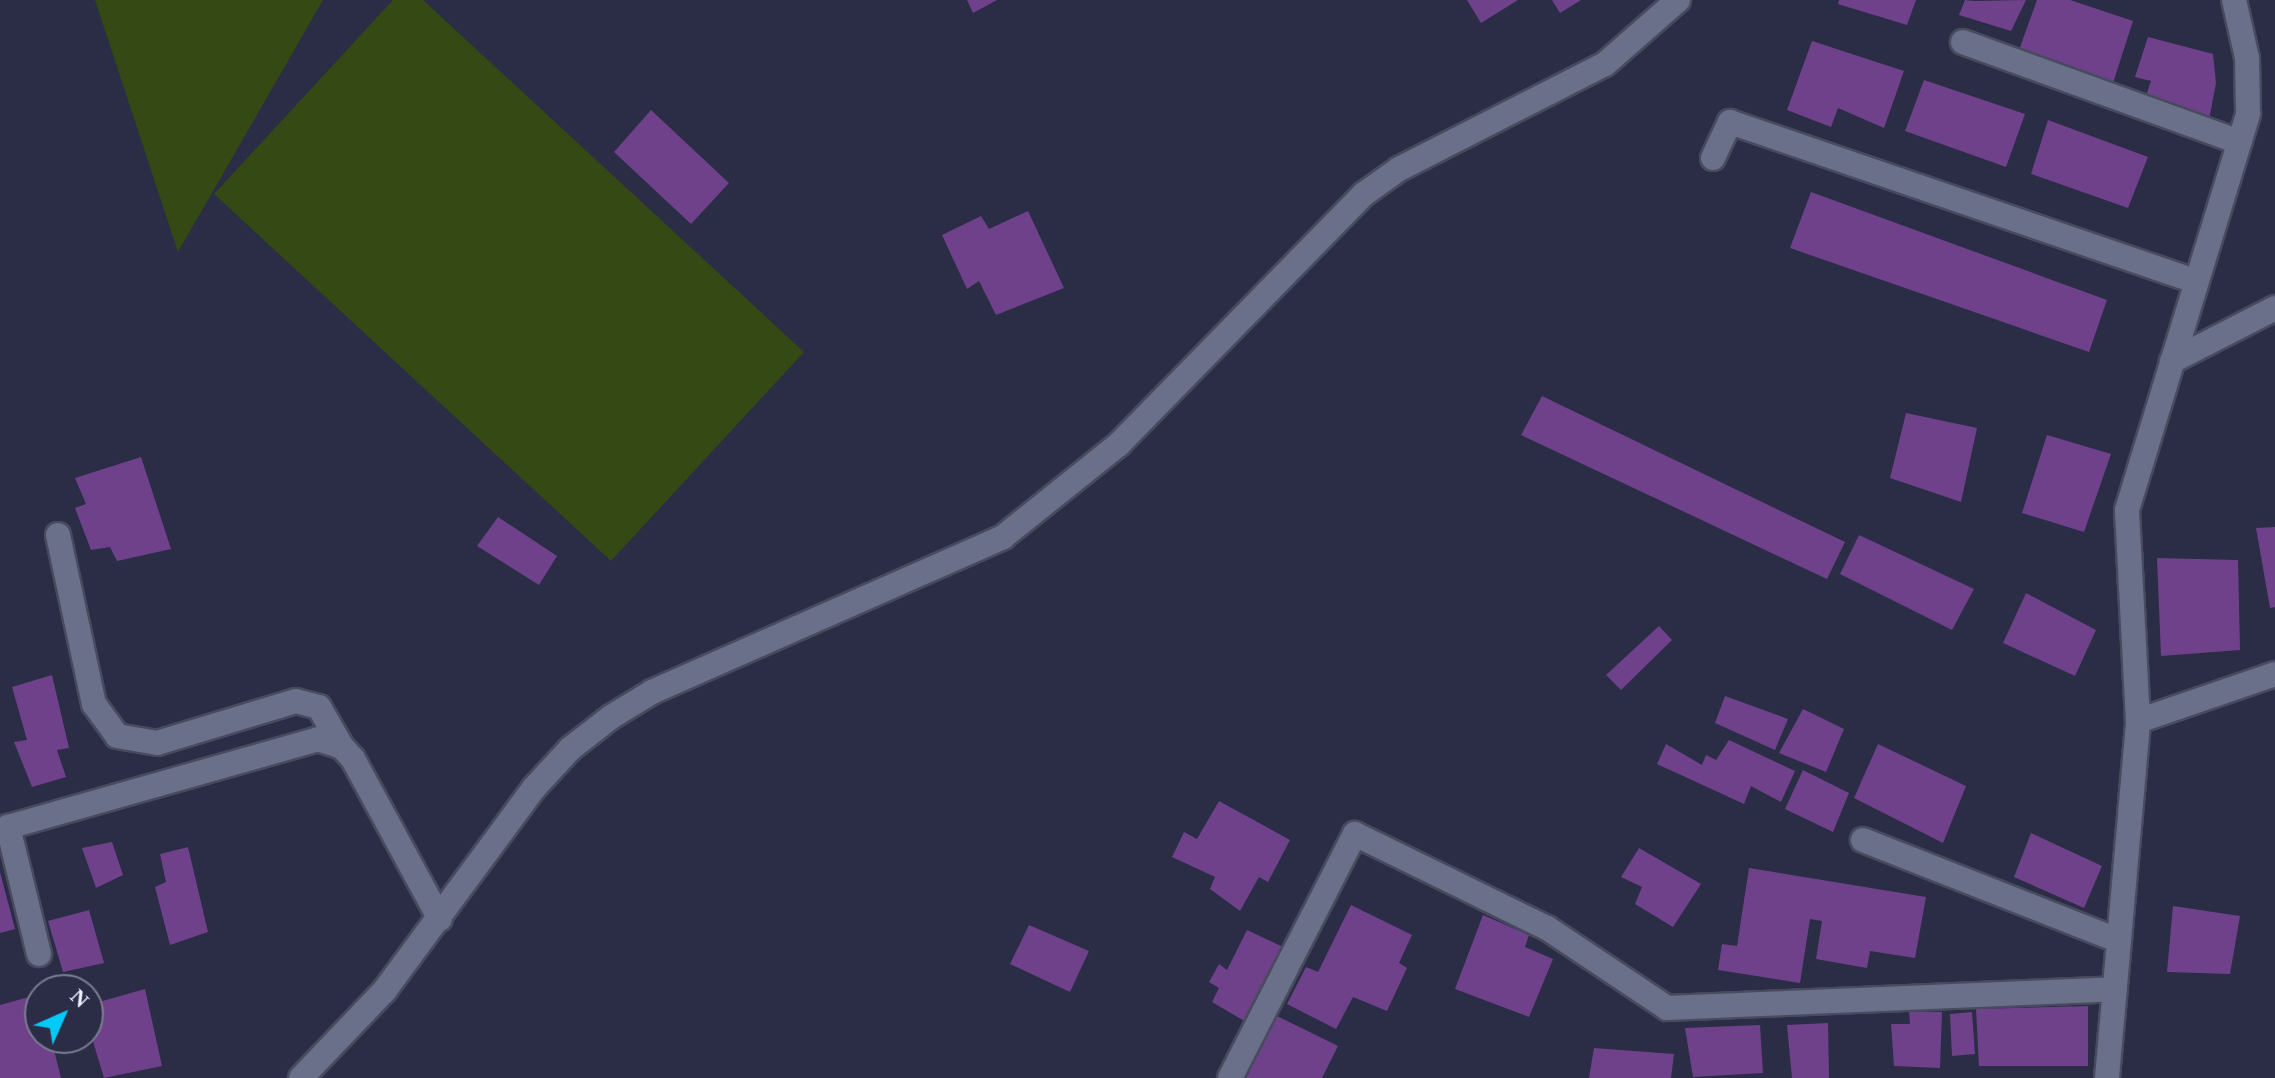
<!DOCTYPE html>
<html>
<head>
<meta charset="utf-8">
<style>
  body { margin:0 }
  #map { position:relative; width:2275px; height:1078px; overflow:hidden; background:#2a2d45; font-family:Georgia,serif }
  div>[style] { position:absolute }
  .green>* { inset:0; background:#354914 }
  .building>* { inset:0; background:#6f418b }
  .roads { filter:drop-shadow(2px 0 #484a5e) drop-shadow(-2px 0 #484a5e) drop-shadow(0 2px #484a5e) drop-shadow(0 -2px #484a5e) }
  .minor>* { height:24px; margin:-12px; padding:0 12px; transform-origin:12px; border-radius:12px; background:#6a6f8a }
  span { translate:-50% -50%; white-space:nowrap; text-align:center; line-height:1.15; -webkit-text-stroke:7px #2a2d45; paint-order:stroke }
  .north { position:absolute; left:24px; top:974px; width:80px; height:80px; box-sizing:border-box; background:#2a2d45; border:2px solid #797c8f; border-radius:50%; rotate:45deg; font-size:22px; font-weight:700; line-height:32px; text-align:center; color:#f0f2ff }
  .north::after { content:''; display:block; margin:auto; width:28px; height:36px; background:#00cbf8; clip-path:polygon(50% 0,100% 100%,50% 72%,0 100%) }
</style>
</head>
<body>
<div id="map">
  <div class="green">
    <div style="clip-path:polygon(95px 0,323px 0,178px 252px)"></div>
    <div style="clip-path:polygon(393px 0,423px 0,804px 352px,611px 561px,214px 194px)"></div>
  </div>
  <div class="building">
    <div style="clip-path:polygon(967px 0,997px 0,973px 13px)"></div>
    <div style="clip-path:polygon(1467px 0,1518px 0,1481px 23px)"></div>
    <div style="clip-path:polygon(1552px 0,1581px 0,1560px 13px)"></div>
    <div style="clip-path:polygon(1839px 0,1916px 0,1907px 25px,1838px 4px)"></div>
    <div style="clip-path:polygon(1965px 0,1974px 1px,2026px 0,2011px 31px,1959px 15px)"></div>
    <div style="clip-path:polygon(2037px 0,2070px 0,2133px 21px,2113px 83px,2019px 50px)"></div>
    <div style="clip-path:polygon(2148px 37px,2213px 54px,2216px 83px,2209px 120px,2146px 96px,2151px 81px,2135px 77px)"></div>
    <div style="clip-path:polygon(1812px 41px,1904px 71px,1884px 128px,1838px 108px,1831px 127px,1787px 110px)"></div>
    <div style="clip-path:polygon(1924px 80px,2025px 114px,2006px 167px,1905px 131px)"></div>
    <div style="clip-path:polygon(651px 110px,729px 183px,691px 224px,614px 152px)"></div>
    <div style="clip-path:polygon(2048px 120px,2148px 157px,2128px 208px,2031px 174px)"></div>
    <div style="clip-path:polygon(1811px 192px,2107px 300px,2089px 352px,1790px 248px)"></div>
    <div style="clip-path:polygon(1028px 211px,1064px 288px,996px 315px,979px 281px,967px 289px,942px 235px,981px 216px,989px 229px)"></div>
    <div style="clip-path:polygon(1542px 396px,1845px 542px,1827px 579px,1521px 435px)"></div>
    <div style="clip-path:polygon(1906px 413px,1977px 428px,1961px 502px,1890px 478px)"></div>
    <div style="clip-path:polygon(2047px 435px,2111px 454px,2084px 532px,2022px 513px)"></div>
    <div style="clip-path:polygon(141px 457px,171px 549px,117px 561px,110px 547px,91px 550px,75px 508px,86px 504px,75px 478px)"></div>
    <div style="clip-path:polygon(498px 517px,557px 556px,539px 585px,477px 546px)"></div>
    <div style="clip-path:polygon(2275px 527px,2275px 607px,2270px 608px,2256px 528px)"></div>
    <div style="clip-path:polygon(1859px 535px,1974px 589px,1952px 630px,1840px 574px)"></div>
    <div style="clip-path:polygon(2157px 558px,2238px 560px,2240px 650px,2161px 656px)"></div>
    <div style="clip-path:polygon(2026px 593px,2096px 630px,2075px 676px,2003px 643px)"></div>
    <div style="clip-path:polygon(1659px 626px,1672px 640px,1621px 690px,1606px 675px)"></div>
    <div style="clip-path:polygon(52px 675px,69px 748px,57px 750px,66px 777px,32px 787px,14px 742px,27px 740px,12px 687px)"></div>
    <div style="clip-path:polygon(1725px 696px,1788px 719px,1775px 750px,1715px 723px)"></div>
    <div style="clip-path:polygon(1803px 709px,1844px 729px,1826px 772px,1779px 753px)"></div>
    <div style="clip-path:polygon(1729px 740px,1795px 771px,1781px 802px,1751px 786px,1744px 804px,1657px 764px,1666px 744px,1702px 765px,1706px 755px,1716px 760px)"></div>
    <div style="clip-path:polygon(1878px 744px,1966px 786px,1943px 843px,1854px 798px)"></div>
    <div style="clip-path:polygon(1803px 770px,1849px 793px,1833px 832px,1785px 809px)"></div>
    <div style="clip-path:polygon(1219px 801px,1290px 840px,1268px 882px,1259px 877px,1240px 911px,1210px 889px,1215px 877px,1172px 857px,1184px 832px,1197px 839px)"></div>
    <div style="clip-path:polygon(2031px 833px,2102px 866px,2084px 908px,2014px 877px)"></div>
    <div style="clip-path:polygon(112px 842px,123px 875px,96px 888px,82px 848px)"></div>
    <div style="clip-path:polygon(188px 847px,208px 932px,170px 945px,155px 887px,166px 882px,160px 854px)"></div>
    <div style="clip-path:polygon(1639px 848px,1701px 884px,1673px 927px,1635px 904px,1642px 887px,1621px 877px)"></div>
    <div style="clip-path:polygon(1749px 868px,1926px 897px,1915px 958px,1870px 951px,1867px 968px,1816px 959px,1822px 921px,1810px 919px,1800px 983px,1718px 970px,1722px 944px,1737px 946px)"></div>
    <div style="clip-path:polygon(0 872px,15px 929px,0 933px)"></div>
    <div style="clip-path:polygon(1351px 905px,1412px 935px,1399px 963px,1407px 968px,1387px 1011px,1353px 997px,1336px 1029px,1287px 1004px,1306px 967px,1318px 972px)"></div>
    <div style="clip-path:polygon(2173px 906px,2240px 916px,2230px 974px,2167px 972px)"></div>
    <div style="clip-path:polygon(89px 910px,104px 963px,63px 972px,48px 921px)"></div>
    <div style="clip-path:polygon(1483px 915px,1529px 935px,1525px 947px,1553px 959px,1529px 1017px,1455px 989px)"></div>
    <div style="clip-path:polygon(1029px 925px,1089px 951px,1070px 992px,1010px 964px)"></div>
    <div style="clip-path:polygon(1247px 930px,1283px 947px,1246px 1022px,1212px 1002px,1219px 988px,1209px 982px,1219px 964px,1227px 970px)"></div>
    <div style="clip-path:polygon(145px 989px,162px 1066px,104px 1078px,88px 1025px,88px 1005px)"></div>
    <div style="clip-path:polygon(40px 994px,40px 1038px,51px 1038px,61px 1078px,0 1078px,0 1005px)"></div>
    <div style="clip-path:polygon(2088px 1006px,2088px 1066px,1979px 1066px,1976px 1009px)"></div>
    <div style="clip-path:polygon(1909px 1011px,1942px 1012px,1940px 1068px,1894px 1066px,1891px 1024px,1910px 1024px)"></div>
    <div style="clip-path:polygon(1972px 1012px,1975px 1054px,1952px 1056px,1950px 1014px)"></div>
    <div style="clip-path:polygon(1277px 1016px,1338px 1046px,1322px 1078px,1246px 1078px)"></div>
    <div style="clip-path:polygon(1828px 1023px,1829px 1078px,1792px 1078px,1787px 1025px)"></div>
    <div style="clip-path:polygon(1760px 1025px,1763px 1073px,1693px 1077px,1685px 1028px)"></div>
    <div style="clip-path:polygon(1594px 1048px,1674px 1054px,1671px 1078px,1589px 1078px)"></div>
  </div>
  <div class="roads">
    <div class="minor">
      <div style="left:1963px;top:42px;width:294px;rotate:19.9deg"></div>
      <div style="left:1713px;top:158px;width:40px;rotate:-65deg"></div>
      <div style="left:1730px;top:122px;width:493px;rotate:18.9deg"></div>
      <div style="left:2172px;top:361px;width:116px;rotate:-27.2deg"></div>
      <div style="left:58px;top:535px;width:173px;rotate:78deg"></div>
      <div style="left:94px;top:704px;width:39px;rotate:54deg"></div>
      <div style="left:117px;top:736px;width:41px;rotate:9.9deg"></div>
      <div style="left:157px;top:743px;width:145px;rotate:-16.8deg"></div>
      <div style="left:296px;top:701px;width:24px;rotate:15deg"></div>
      <div style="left:319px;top:707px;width:46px;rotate:60.1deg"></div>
      <div style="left:2138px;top:721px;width:145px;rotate:-18.9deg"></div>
      <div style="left:1863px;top:840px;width:275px;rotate:21.5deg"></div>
      <div style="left:39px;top:954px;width:131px;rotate:-103.7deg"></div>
      <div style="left:8px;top:827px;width:322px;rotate:-15.8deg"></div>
      <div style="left:318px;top:739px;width:25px;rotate:18deg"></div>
      <div style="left:342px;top:747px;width:16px;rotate:47deg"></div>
      <div style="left:353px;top:759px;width:182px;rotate:61.5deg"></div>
      <div style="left:301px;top:1078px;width:122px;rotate:-46.3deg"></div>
      <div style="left:385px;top:990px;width:251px;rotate:-53.6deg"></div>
      <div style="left:534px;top:788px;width:53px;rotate:-47.3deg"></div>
      <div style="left:570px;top:749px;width:52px;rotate:-38deg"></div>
      <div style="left:611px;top:717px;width:48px;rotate:-31.4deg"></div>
      <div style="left:652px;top:692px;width:384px;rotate:-23.8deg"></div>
      <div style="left:1003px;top:537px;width:149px;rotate:-38.7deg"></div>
      <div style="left:1119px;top:444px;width:350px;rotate:-45.6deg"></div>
      <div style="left:1364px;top:194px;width:43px;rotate:-35.5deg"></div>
      <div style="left:1399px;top:169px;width:231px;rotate:-27deg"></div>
      <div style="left:1605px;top:64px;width:97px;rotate:-41.2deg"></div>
      <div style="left:1230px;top:1078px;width:274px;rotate:-62.9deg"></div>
      <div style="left:1355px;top:834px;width:214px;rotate:26.1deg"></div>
      <div style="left:1547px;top:928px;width:144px;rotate:33.7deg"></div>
      <div style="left:1667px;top:1008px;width:448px;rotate:-2.4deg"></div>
      <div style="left:2107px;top:1078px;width:358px;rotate:-85deg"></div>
      <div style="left:2138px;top:721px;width:211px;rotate:-93deg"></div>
      <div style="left:2127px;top:510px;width:415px;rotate:-73deg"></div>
      <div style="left:2248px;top:113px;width:55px;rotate:-91deg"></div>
      <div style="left:2247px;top:58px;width:59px;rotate:-102.6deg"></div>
    </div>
  </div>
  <div class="north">N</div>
</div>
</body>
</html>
